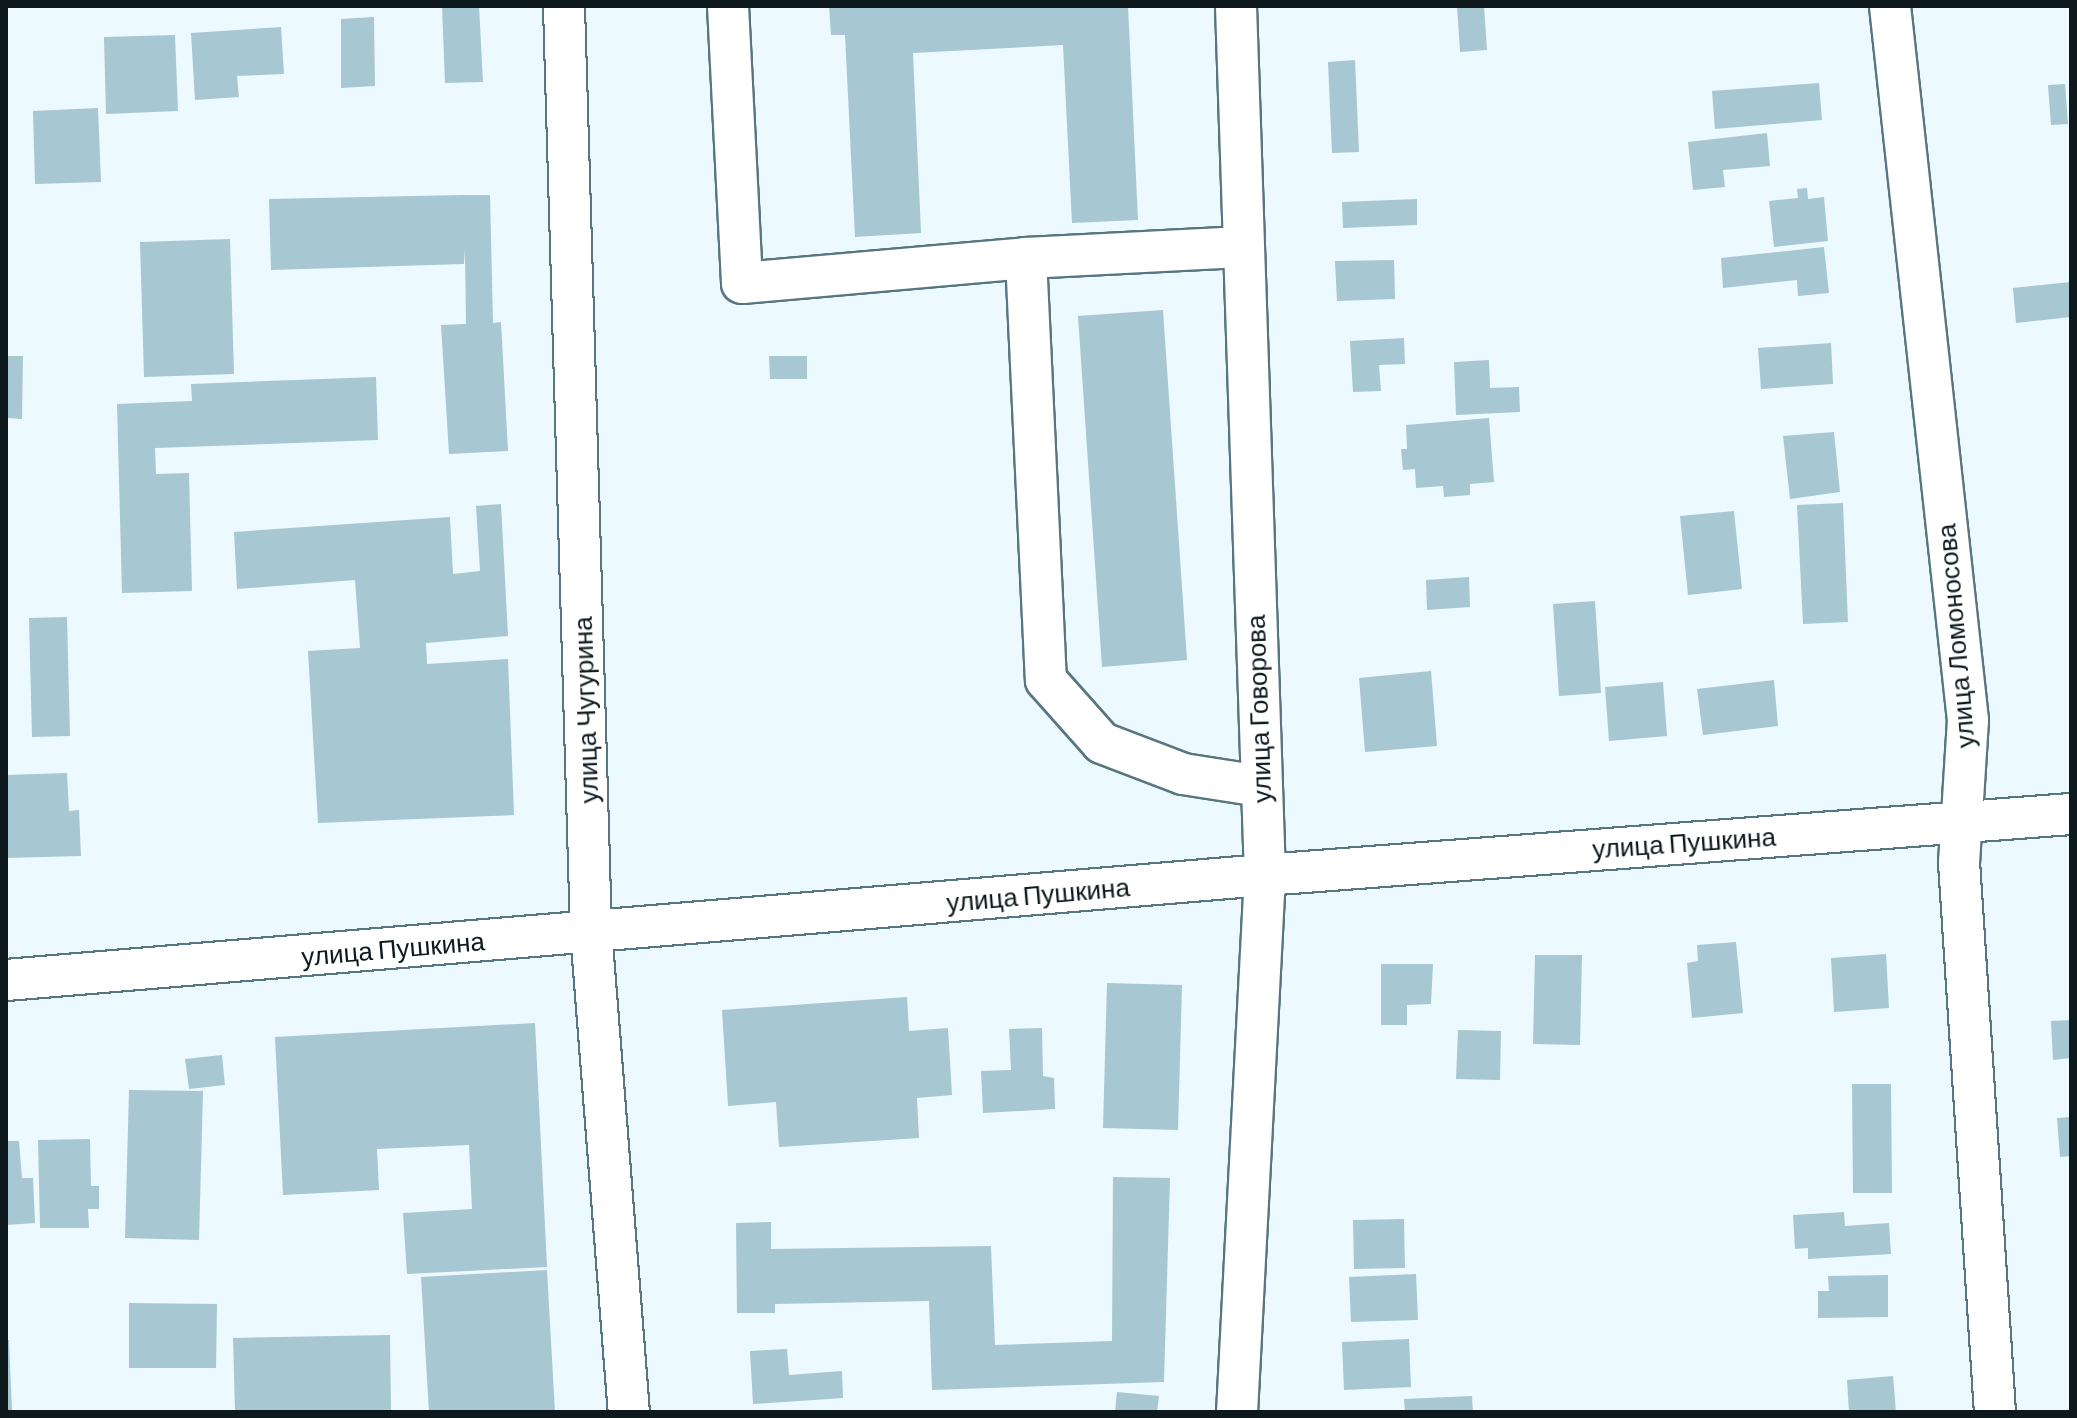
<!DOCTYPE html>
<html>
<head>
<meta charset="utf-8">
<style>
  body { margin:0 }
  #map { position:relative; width:2077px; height:1418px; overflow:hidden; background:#ecf9fe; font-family:Barlow,sans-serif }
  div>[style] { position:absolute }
  .building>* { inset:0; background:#a7c7d2 }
  .roads { filter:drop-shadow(2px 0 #587680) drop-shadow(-2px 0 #587680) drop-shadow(0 2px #587680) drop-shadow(0 -2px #587680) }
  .minor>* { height:40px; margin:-20px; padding:0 20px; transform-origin:20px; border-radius:20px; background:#fff }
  span { translate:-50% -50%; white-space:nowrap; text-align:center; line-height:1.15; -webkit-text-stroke:6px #fff; paint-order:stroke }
  .street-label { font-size:26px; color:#0d191d }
  .frame { position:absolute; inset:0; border:8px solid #0d191d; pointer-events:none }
</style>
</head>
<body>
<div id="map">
  <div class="building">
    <div style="clip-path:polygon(442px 6px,479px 6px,483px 82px,445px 83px)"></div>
    <div style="clip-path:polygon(829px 6px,1128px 6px,1138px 220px,1072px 223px,1063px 45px,913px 53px,921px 233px,855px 237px,845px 35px,831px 35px)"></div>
    <div style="clip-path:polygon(1457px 6px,1484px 6px,1487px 50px,1460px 52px)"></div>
    <div style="clip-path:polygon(374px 17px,375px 86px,341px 88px,341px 19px)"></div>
    <div style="clip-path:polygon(281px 27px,284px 74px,237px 76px,239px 97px,195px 100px,191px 33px)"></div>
    <div style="clip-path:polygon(175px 35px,178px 111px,106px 114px,104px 37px)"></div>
    <div style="clip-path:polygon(1355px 60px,1359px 152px,1332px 153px,1328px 62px)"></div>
    <div style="clip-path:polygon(1819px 83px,1822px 120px,1715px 129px,1712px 91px)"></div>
    <div style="clip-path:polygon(2065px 84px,2068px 124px,2051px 125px,2048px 85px)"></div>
    <div style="clip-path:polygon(98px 108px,101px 182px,35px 184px,33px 111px)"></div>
    <div style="clip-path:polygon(1767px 133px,1770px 166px,1723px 170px,1725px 187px,1693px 190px,1688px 142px)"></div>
    <div style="clip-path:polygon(1807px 188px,1808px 199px,1824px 197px,1828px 241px,1774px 247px,1769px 201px,1798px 198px,1797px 189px)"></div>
    <div style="clip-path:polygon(464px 195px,490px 195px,493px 323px,501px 322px,508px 451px,449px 454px,441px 325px,466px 324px,465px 249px,464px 264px,271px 270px,269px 199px)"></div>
    <div style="clip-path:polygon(1417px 199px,1417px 225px,1343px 228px,1342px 202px)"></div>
    <div style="clip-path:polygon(230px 239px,234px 374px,144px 377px,140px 242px)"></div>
    <div style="clip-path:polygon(1824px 247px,1829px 293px,1798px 296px,1797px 280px,1723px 288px,1721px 258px)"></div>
    <div style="clip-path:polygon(1394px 260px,1395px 299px,1337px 301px,1335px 261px)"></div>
    <div style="clip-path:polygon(2071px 282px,2071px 317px,2016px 323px,2013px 288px)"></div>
    <div style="clip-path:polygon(1163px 310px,1187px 660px,1102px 667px,1078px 316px)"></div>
    <div style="clip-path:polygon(1404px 338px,1405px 364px,1379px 365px,1381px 391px,1353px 392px,1350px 341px)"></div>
    <div style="clip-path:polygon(1831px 343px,1833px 384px,1761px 389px,1758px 348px)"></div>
    <div style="clip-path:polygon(6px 356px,23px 356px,22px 419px,6px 418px)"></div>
    <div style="clip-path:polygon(769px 356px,807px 356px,807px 379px,770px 379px)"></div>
    <div style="clip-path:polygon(1489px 360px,1490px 388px,1519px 387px,1520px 412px,1456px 415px,1454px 362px)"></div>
    <div style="clip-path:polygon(376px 377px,378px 440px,155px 448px,156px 474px,189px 473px,192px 591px,122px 593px,117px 404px,192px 401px,191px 384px)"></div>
    <div style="clip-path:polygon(1489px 418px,1494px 482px,1470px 484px,1470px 495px,1444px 497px,1443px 486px,1416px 488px,1415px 469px,1403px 470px,1401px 449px,1407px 449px,1406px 425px)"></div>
    <div style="clip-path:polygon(1834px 432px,1840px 492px,1790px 499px,1783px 436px)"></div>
    <div style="clip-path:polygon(1843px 503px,1848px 622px,1803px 624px,1797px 505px)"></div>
    <div style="clip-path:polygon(501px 504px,508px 636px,426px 643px,427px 664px,508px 659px,514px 815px,318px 823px,308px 651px,360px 648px,355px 580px,237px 589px,234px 532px,450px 517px,453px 574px,480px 571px,476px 506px)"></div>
    <div style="clip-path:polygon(1734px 511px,1742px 589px,1688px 595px,1680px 516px)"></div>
    <div style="clip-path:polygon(1469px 577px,1470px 607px,1427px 610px,1426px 580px)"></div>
    <div style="clip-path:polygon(1595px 601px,1601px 693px,1559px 696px,1553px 604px)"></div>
    <div style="clip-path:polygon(67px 617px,70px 736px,32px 737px,29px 618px)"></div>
    <div style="clip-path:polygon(1431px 671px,1437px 746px,1365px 752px,1359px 678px)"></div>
    <div style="clip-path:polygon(1774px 680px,1778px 726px,1703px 735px,1697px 689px)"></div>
    <div style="clip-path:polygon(1663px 682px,1667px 736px,1609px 741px,1605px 687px)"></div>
    <div style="clip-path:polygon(67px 773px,69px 811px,79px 810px,81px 856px,6px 858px,6px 775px)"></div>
    <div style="clip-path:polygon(1736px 942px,1743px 1013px,1692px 1018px,1687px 963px,1698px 961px,1697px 945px)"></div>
    <div style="clip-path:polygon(1886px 954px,1889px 1008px,1834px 1012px,1831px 958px)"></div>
    <div style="clip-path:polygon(1535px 955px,1582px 955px,1580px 1045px,1533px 1044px)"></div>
    <div style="clip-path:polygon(1381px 964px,1433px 964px,1431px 1004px,1407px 1005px,1407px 1025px,1381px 1025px)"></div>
    <div style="clip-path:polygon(1107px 983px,1182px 985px,1178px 1130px,1103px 1128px)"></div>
    <div style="clip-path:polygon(907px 997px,909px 1031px,948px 1028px,952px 1095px,917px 1098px,919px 1138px,779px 1147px,776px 1102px,728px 1106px,722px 1010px)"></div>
    <div style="clip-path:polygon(2071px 1020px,2071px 1058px,2053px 1060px,2051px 1021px)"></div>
    <div style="clip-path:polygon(535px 1023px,547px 1267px,407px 1274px,403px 1213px,472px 1209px,469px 1145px,377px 1149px,379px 1190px,283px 1195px,275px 1037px)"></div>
    <div style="clip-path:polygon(1042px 1028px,1043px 1076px,1054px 1078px,1055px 1109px,983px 1113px,981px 1071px,1011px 1070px,1009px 1029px)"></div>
    <div style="clip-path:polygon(1458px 1030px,1501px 1031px,1500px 1080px,1456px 1079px)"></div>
    <div style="clip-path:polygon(222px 1055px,225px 1085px,189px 1089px,185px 1059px)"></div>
    <div style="clip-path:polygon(1852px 1084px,1891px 1084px,1892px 1193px,1853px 1193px)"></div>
    <div style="clip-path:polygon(129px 1090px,203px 1091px,199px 1240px,125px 1238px)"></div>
    <div style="clip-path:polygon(2071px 1117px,2071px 1156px,2060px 1157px,2057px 1118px)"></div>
    <div style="clip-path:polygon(90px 1139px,91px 1186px,99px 1186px,99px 1209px,88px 1209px,89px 1228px,40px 1228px,38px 1140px)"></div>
    <div style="clip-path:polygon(6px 1141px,19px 1141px,22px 1178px,33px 1178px,35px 1223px,6px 1225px)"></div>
    <div style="clip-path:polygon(1113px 1177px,1170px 1178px,1164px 1382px,932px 1390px,929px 1301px,775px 1304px,775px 1313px,737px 1313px,736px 1223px,771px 1222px,771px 1249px,991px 1246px,995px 1345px,1112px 1341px)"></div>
    <div style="clip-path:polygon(1844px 1212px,1845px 1226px,1889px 1223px,1891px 1254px,1808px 1259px,1808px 1248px,1795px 1249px,1793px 1215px)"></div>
    <div style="clip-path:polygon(1404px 1219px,1405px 1268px,1354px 1269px,1353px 1220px)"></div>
    <div style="clip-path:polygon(547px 1270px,555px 1412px,429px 1412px,421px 1277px)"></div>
    <div style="clip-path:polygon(1416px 1274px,1418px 1320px,1351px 1322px,1349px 1277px)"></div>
    <div style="clip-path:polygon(1888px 1275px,1888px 1317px,1818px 1318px,1818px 1291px,1829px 1291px,1828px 1276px)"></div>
    <div style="clip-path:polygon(129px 1303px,217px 1304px,216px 1368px,129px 1368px)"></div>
    <div style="clip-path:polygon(390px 1335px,391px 1412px,235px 1412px,233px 1338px)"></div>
    <div style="clip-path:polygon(1409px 1339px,1411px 1387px,1344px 1390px,1342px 1342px)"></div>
    <div style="clip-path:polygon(6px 1340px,9px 1340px,12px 1411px,6px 1412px)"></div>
    <div style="clip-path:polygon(787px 1349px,789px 1375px,842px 1371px,843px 1398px,753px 1404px,750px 1351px)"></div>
    <div style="clip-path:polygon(1893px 1376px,1896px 1412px,1849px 1412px,1847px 1380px)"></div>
    <div style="clip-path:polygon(1117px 1392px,1159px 1396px,1157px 1412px,1115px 1412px)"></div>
    <div style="clip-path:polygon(1472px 1396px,1473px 1412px,1405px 1412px,1404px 1399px)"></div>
  </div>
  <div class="roads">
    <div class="minor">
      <div style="left:564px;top:6px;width:925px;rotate:88.33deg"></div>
      <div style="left:591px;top:931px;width:482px;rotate:85.5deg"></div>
      <div style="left:728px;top:6px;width:277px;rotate:87.1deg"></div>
      <div style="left:742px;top:283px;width:285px;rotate:-5deg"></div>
      <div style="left:1026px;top:258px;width:218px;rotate:-2.9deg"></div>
      <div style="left:1236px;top:6px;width:869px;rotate:88.09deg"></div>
      <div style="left:1265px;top:875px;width:538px;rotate:92.98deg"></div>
      <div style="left:1890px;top:6px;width:718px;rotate:83.77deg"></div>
      <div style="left:1968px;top:720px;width:142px;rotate:93.6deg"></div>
      <div style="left:1959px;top:862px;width:551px;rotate:86.26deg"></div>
      <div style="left:1026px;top:258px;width:422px;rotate:87.3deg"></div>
      <div style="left:1046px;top:680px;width:84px;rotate:48.4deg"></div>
      <div style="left:1102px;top:743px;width:87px;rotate:20.9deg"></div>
      <div style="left:1183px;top:774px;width:78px;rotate:8.9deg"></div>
      <div style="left:6px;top:980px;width:1263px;rotate:-4.77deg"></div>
      <div style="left:1265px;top:875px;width:808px;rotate:-4.33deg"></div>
    </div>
  </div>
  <div class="street-label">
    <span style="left:1955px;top:636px;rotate:-95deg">улица Ломоносова</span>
    <span style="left:1258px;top:709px;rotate:-92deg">улица Говорова</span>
    <span style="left:585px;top:710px;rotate:-92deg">улица Чугурина</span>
    <span style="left:1684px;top:842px;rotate:-4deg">улица Пушкина</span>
    <span style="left:1038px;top:894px;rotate:-5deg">улица Пушкина</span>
    <span style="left:393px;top:948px;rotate:-5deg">улица Пушкина</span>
  </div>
  <div class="frame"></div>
</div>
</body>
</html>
